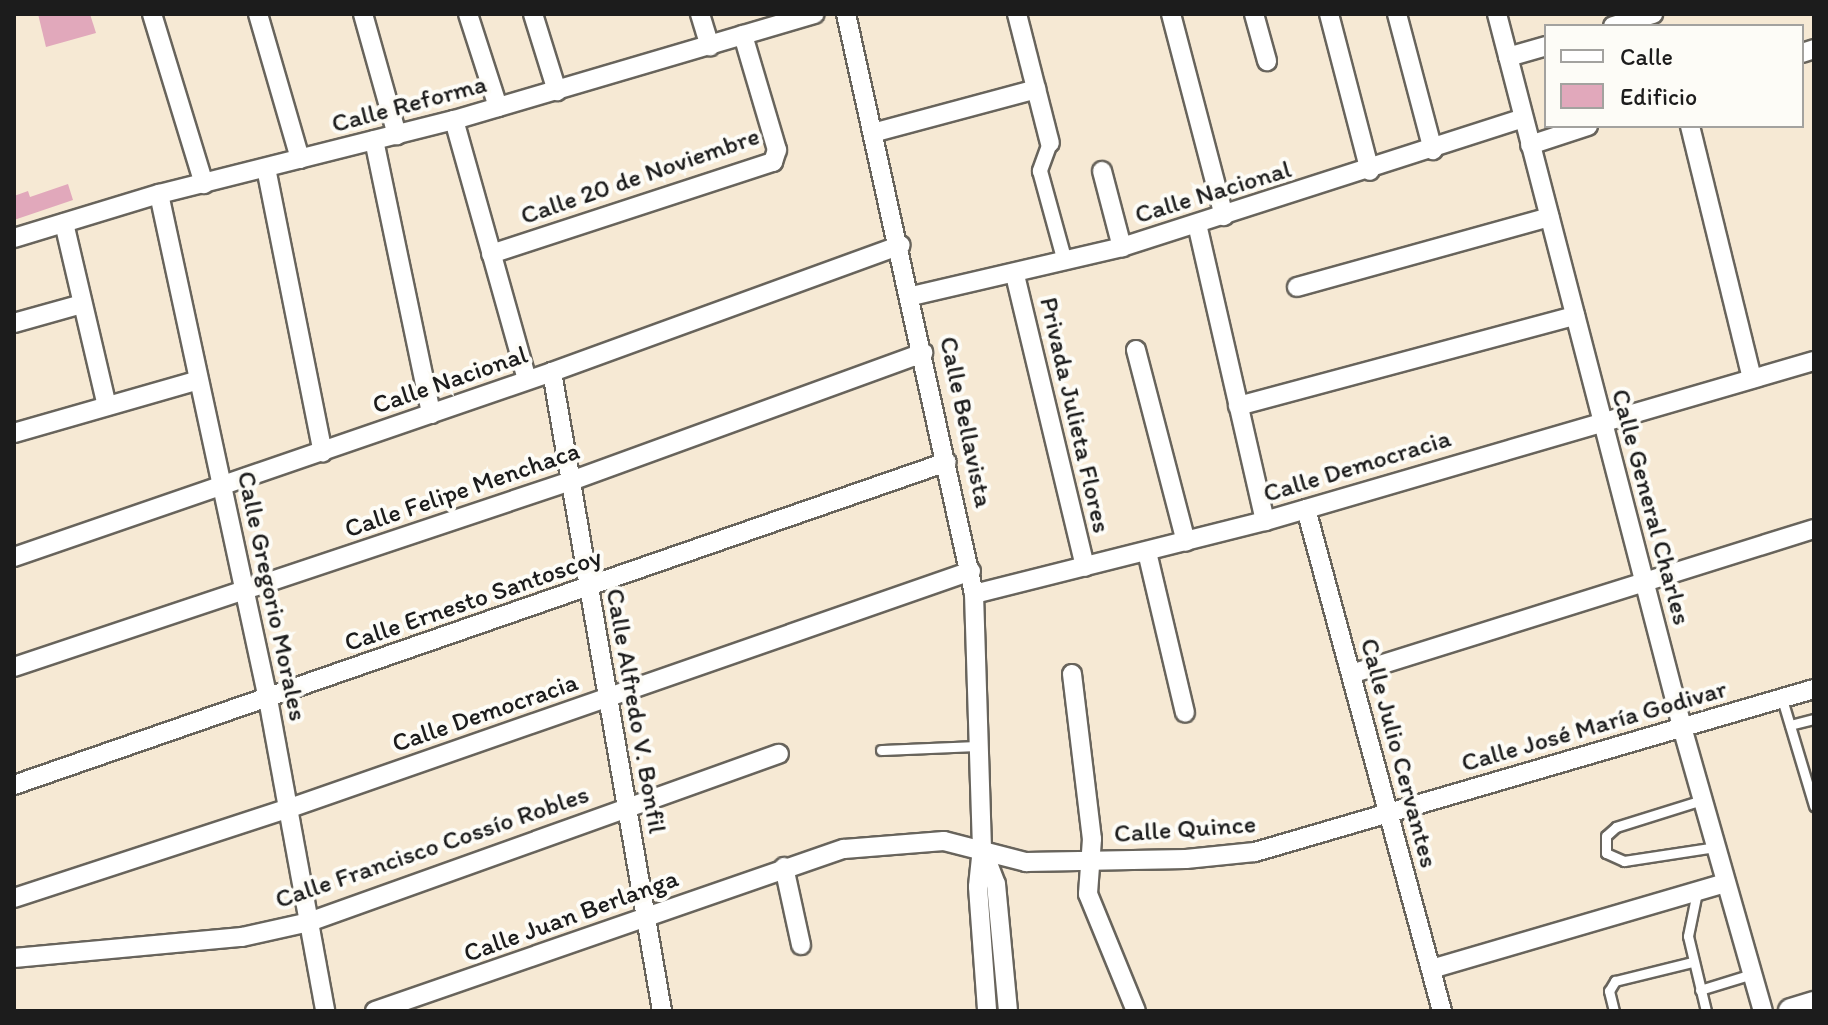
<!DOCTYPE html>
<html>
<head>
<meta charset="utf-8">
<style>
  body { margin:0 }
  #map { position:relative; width:1828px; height:1025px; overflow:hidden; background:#f6e9d4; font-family:Itim,sans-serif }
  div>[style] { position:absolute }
  .building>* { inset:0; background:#e1a8bb }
  .roads { filter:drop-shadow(2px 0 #68645c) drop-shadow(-2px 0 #68645c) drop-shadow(0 2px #68645c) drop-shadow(0 -2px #68645c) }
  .service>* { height:9px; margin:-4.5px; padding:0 4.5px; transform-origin:4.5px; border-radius:4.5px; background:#fff }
  .pedestrian>* { height:14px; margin:-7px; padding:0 7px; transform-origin:7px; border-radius:7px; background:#fff }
  .minor>* { height:18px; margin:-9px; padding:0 9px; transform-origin:9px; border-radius:9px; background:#fff }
  .tertiary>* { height:24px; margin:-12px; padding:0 12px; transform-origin:12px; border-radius:12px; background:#fff }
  span { translate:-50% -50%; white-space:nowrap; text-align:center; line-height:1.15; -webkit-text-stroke:8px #fdfcf7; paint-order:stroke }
  .street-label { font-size:26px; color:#1c1c1c }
  .frame { position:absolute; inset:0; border:16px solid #1c1c1c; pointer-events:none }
  .legend { position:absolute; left:1544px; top:24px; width:260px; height:104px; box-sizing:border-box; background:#fdfcf7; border:2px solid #a3a29f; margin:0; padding:10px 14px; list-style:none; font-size:24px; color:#1c1c1c }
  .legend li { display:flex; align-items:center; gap:16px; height:40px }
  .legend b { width:40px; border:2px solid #a3a29f }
</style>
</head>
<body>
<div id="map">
  <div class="building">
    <div style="clip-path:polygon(38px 14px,90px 14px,96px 33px,46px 47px)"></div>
    <div style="clip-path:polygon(68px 184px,73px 200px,14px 220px,14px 196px,28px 191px,30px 197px)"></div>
  </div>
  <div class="roads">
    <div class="service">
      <div style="left:1782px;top:699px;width:112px;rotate:73.3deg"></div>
      <div style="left:1790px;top:725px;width:25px;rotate:-14deg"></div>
      <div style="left:881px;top:750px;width:97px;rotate:-2.4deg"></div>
      <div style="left:1702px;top:800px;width:90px;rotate:162.6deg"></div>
      <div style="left:1616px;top:827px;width:13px;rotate:138deg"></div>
      <div style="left:1606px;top:836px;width:17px;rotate:90deg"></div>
      <div style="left:1606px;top:853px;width:20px;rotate:24deg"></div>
      <div style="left:1624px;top:861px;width:92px;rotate:-8.7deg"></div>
      <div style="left:1697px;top:892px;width:45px;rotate:101.6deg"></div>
      <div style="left:1688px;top:936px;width:77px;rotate:76.5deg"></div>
      <div style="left:1700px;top:990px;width:54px;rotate:-17.1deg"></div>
      <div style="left:1614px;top:1011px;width:21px;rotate:-104deg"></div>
      <div style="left:1609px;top:991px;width:12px;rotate:-59deg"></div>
      <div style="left:1615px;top:981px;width:79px;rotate:-13.9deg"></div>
    </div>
    <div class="pedestrian">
      <div style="left:1050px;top:143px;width:30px;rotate:110deg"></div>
      <div style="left:1040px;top:171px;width:94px;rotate:74.6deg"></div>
    </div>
    <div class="minor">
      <div style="left:152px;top:14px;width:178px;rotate:73deg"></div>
      <div style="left:258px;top:14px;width:151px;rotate:73.8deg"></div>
      <div style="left:363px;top:14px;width:126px;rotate:74.3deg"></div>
      <div style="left:468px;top:14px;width:98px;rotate:72.1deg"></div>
      <div style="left:533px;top:14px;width:81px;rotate:72.7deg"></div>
      <div style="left:700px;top:14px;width:34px;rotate:73deg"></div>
      <div style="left:846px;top:14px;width:594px;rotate:77.55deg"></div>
      <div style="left:974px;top:594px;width:254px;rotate:88.2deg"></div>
      <div style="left:982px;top:848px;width:39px;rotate:96deg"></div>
      <div style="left:978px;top:887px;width:124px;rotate:85.8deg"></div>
      <div style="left:1017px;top:14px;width:133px;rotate:75.7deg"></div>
      <div style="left:1171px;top:14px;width:209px;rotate:75.3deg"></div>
      <div style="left:1254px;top:14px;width:49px;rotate:74.5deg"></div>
      <div style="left:1329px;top:14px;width:162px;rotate:75.4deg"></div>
      <div style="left:1397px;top:14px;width:141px;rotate:75.2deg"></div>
      <div style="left:1497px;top:14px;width:737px;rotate:75.45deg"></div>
      <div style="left:1682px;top:727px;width:295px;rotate:74.1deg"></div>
      <div style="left:1613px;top:26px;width:42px;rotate:-16.7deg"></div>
      <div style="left:1802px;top:53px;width:13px;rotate:-18deg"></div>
      <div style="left:1508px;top:57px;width:40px;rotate:-16deg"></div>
      <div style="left:454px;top:120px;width:270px;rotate:74.3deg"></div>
      <div style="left:1690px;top:126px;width:260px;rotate:76.2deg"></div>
      <div style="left:876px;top:132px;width:166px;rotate:-15deg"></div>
      <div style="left:374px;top:140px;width:280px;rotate:78.2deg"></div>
      <div style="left:1530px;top:145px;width:61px;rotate:-18.1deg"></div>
      <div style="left:266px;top:168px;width:290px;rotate:78.7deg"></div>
      <div style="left:1102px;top:171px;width:79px;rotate:75.3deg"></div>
      <div style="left:159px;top:194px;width:517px;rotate:77.82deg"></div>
      <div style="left:268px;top:699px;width:317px;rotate:79.6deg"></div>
      <div style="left:64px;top:223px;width:188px;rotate:76.8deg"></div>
      <div style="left:1197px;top:224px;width:305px;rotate:77.1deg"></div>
      <div style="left:14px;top:238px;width:152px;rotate:-16.9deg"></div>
      <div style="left:159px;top:194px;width:304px;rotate:-14.1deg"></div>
      <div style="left:454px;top:120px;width:376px;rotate:-16.4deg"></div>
      <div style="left:491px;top:254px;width:297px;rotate:-18.1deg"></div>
      <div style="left:773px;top:162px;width:13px;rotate:-72deg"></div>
      <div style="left:777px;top:150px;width:120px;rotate:-106.5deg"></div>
      <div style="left:1015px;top:275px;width:300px;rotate:76.5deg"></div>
      <div style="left:1297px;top:287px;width:262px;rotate:-15.5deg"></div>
      <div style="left:912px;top:296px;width:216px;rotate:-13.1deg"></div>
      <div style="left:1122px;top:247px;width:421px;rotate:-17.8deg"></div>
      <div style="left:14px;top:323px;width:71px;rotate:-15.6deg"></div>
      <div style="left:1136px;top:350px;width:198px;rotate:75.4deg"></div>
      <div style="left:552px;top:372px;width:648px;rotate:80.23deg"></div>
      <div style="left:1238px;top:406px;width:349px;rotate:-15deg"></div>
      <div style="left:14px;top:433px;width:192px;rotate:-16deg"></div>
      <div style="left:1306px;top:509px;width:520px;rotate:74.84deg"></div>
      <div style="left:1147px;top:552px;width:165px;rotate:76.7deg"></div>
      <div style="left:14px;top:557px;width:569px;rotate:-18.98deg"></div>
      <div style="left:552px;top:372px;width:371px;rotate:-20deg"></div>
      <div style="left:974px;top:594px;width:300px;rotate:-14.1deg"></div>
      <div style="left:1265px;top:521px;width:572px;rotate:-16.25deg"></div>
      <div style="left:14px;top:667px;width:587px;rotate:-18.47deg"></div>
      <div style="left:571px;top:481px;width:375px;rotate:-20deg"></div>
      <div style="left:1072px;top:674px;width:166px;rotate:83.1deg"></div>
      <div style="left:1092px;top:839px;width:55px;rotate:94.2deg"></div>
      <div style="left:1088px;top:894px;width:126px;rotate:67.7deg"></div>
      <div style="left:1351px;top:674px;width:485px;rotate:-17.4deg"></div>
      <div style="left:14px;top:785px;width:987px;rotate:-19.1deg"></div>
      <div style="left:984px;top:853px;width:33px;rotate:69deg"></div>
      <div style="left:996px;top:884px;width:128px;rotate:84.6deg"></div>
      <div style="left:784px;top:867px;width:80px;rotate:77.7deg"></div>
      <div style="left:14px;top:898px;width:290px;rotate:-18.1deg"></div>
      <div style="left:290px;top:808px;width:721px;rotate:-19.19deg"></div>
      <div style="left:14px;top:958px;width:229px;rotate:-5.3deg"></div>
      <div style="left:242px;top:937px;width:69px;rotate:-12.6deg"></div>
      <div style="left:309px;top:922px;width:499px;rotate:-19.7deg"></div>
      <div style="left:1431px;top:969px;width:307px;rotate:-16.3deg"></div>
      <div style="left:375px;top:1011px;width:496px;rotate:-19.1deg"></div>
      <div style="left:844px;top:849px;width:100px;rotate:-4.6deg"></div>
      <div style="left:944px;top:841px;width:85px;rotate:14.4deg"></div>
      <div style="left:1026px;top:862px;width:160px;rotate:-1.1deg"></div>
      <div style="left:1186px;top:859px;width:69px;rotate:-5.8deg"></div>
      <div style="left:1255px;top:852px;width:582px;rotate:-16.26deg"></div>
    </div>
    <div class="tertiary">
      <div style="left:1791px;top:1011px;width:24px;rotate:-17deg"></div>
    </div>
  </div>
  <div class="street-label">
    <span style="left:409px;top:104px;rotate:-15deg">Calle Reforma</span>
    <span style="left:640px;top:176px;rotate:-19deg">Calle 20 de Noviembre</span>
    <span style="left:1213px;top:192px;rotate:-17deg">Calle Nacional</span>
    <span style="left:450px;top:380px;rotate:-19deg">Calle Nacional</span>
    <span style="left:1075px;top:415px;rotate:77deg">Privada Julieta Flores</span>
    <span style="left:966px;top:422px;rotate:78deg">Calle Bellavista</span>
    <span style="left:1357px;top:466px;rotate:-17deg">Calle Democracia</span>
    <span style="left:462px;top:490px;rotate:-19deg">Calle Felipe Menchaca</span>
    <span style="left:1651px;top:507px;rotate:75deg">Calle General Charles</span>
    <span style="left:272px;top:596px;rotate:78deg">Calle Gregorio Morales</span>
    <span style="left:473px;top:600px;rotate:-19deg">Calle Ernesto Santoscoy</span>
    <span style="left:636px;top:711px;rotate:80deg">Calle Alfredo V. Bonfil</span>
    <span style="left:485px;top:713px;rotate:-19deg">Calle Democracia</span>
    <span style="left:1594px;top:726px;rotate:-16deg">Calle José María Godivar</span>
    <span style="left:1399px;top:753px;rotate:75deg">Calle Julio Cervantes</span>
    <span style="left:1185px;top:829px;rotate:-4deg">Calle Quince</span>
    <span style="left:432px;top:847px;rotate:-19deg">Calle Francisco Cossío Robles</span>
    <span style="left:571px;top:916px;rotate:-20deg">Calle Juan Berlanga</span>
  </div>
  <div class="frame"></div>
  <ul class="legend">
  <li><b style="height:10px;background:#fff"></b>Calle</li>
  <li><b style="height:22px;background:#e1a8bb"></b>Edificio</li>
  </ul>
</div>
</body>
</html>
